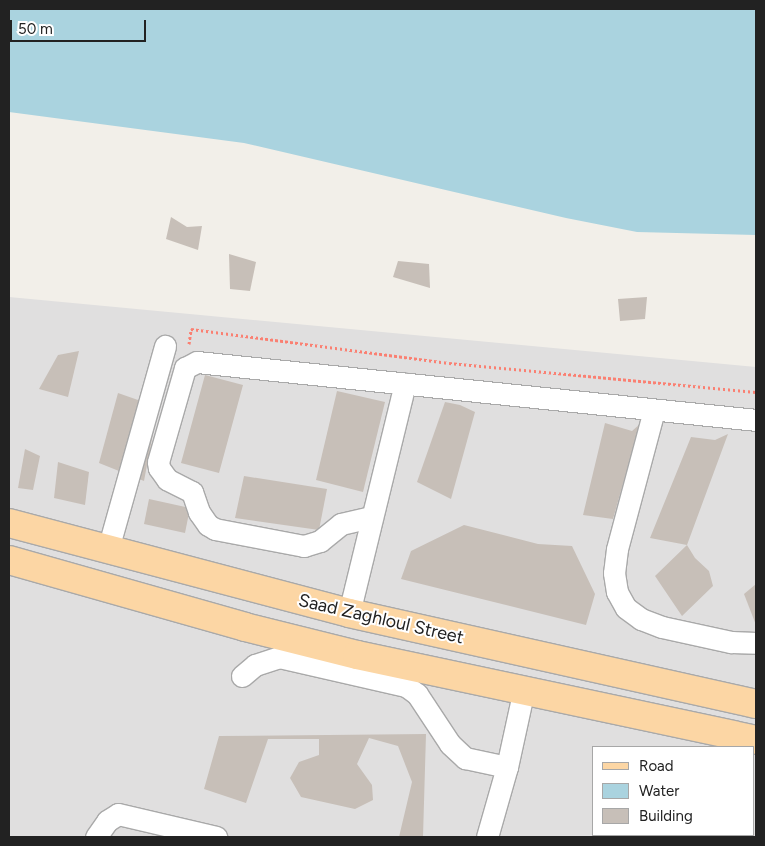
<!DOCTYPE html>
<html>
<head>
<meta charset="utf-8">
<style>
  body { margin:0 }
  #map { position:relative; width:765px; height:846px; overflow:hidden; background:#f2efe9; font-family:Figtree,sans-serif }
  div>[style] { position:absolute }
  .residential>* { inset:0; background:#e0dfdf }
  .water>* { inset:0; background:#aad3df }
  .building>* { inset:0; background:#c7bfb8 }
  .path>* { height:3px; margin-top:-1.5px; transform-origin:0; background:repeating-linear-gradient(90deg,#fa8072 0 2.5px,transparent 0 5px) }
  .roads { filter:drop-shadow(1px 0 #a9a9a9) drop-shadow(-1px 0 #a9a9a9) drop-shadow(0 1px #a9a9a9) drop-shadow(0 -1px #a9a9a9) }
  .minor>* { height:21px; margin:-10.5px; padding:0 10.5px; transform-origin:10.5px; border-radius:10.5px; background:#fff }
  .major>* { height:28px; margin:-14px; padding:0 14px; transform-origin:14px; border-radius:14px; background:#fcd6a4 }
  span { translate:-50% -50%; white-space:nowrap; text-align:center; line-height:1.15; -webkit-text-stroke:4px #fff; paint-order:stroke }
  .street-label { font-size:18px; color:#222 }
  .frame { position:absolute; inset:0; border:10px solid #222; pointer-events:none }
  .legend { position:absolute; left:592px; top:746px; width:162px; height:90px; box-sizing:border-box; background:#fff; border:1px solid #a7a7a7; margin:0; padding:6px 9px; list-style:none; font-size:15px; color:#222 }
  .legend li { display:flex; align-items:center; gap:10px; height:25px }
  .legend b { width:25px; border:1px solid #a7a7a7 }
  .scale { position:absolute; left:10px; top:20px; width:136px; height:22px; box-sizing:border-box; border:2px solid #222; border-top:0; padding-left:6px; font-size:15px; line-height:18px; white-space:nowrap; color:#222; -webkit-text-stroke:4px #fff; paint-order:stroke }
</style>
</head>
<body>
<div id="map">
  <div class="residential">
    <div style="clip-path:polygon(evenodd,9px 297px,756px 367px,756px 837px,9px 837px,9px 297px,594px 747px,754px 747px,754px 835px,594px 835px,594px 747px)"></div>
  </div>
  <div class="water">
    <div style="clip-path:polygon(9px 9px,756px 9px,756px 235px,637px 232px,566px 218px,244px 143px,9px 112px)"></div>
  </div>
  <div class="building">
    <div style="clip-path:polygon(171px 217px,187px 227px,202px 226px,198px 250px,166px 239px)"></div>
    <div style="clip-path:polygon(229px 254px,256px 262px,250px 291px,230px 289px)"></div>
    <div style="clip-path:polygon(398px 261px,429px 264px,430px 288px,393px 277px)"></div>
    <div style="clip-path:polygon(647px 297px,645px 319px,620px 321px,618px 299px)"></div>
    <div style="clip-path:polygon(79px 351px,68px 397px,39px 389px,58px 355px)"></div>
    <div style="clip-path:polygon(205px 375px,243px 385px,219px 473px,181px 463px)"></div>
    <div style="clip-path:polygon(337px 391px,385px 402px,363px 492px,316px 480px)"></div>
    <div style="clip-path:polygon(118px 393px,158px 407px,144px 481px,99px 463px)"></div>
    <div style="clip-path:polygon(445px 402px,460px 405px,475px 412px,451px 499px,417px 482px)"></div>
    <div style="clip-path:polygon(605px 423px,632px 431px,640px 424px,613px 519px,583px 515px)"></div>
    <div style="clip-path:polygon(728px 434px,687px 545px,650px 538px,691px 437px,715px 440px)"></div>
    <div style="clip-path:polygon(25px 449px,40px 456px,33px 490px,18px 488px)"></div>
    <div style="clip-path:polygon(58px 462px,89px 472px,85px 505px,54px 498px)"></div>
    <div style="clip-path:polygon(244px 476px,327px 489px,319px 530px,235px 518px)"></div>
    <div style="clip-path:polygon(149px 499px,190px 508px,185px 533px,144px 524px)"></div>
    <div style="clip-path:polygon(464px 525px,538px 544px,572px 546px,595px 594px,586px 625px,401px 579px,411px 551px)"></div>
    <div style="clip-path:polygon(687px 545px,695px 558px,709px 571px,713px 586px,682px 616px,655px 576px)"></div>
    <div style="clip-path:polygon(756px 584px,756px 625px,744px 594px)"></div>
    <div style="clip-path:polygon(426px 734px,423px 837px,399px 837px,412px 782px,398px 746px,369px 738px,357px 764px,372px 785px,373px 800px,355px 809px,301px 797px,290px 778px,299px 762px,319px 755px,319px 739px,268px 739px,246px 803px,204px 789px,219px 736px)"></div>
  </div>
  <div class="path">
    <div style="left:189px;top:344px;width:15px;rotate:-82deg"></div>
    <div style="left:191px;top:329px;width:260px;rotate:7.5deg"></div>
    <div style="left:449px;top:363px;width:308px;rotate:5.4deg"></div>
  </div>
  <div class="roads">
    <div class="minor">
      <div style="left:654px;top:410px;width:144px;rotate:104.9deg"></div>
      <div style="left:617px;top:549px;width:24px;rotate:97deg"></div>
      <div style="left:614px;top:573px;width:19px;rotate:81deg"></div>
      <div style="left:617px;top:592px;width:18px;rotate:61deg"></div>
      <div style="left:626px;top:608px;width:19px;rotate:36deg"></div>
      <div style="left:641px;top:619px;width:22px;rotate:21deg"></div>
      <div style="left:662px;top:627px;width:71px;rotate:12.3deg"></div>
      <div style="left:731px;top:642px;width:25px;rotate:2deg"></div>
      <div style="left:371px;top:517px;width:31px;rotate:167deg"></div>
      <div style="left:341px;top:524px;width:27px;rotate:141deg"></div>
      <div style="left:320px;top:541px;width:17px;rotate:163deg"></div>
      <div style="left:304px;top:546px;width:91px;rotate:-169.2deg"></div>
      <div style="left:215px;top:529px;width:8px;rotate:-150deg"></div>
      <div style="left:208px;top:525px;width:16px;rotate:-125deg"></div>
      <div style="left:199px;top:512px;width:21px;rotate:-109deg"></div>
      <div style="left:192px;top:492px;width:28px;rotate:-153deg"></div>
      <div style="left:167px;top:479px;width:14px;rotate:-126deg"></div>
      <div style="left:159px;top:468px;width:6px;rotate:-99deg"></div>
      <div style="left:158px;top:462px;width:98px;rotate:-74deg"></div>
      <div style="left:185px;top:368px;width:13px;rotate:-27deg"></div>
      <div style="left:197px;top:362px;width:562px;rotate:5.92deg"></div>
      <div style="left:108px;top:549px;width:211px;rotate:-74.3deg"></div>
      <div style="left:349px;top:613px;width:236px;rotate:-76.3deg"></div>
      <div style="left:242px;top:676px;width:17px;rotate:-40deg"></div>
      <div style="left:255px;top:665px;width:25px;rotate:-18deg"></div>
      <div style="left:279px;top:657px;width:130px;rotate:12.9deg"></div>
      <div style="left:406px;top:686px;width:14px;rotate:36deg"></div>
      <div style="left:417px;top:694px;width:60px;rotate:56.6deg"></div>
      <div style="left:450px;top:744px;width:21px;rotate:43deg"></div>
      <div style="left:465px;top:758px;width:43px;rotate:12.1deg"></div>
      <div style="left:96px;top:837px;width:19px;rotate:-55deg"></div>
      <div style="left:107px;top:821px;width:13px;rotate:-32deg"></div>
      <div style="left:118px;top:814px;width:101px;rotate:13.2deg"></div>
      <div style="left:487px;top:837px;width:73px;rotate:-74.1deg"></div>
      <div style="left:507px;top:767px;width:80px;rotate:-77.7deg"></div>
    </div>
    <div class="major">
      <div style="left:9px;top:523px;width:352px;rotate:14.8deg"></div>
      <div style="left:349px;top:613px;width:417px;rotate:12.6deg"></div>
      <div style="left:9px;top:560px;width:245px;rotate:15.8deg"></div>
      <div style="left:245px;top:627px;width:115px;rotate:14deg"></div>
      <div style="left:357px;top:655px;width:408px;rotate:12deg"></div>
    </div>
  </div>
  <div class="street-label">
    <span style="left:381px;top:619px;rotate:13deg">Saad Zaghloul Street</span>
  </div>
  <div class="frame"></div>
  <ul class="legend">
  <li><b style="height:6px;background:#fcd6a4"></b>Road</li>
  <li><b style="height:14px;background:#aad3df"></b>Water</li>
  <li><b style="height:14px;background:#c7bfb8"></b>Building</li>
  </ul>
  <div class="scale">50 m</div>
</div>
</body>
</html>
